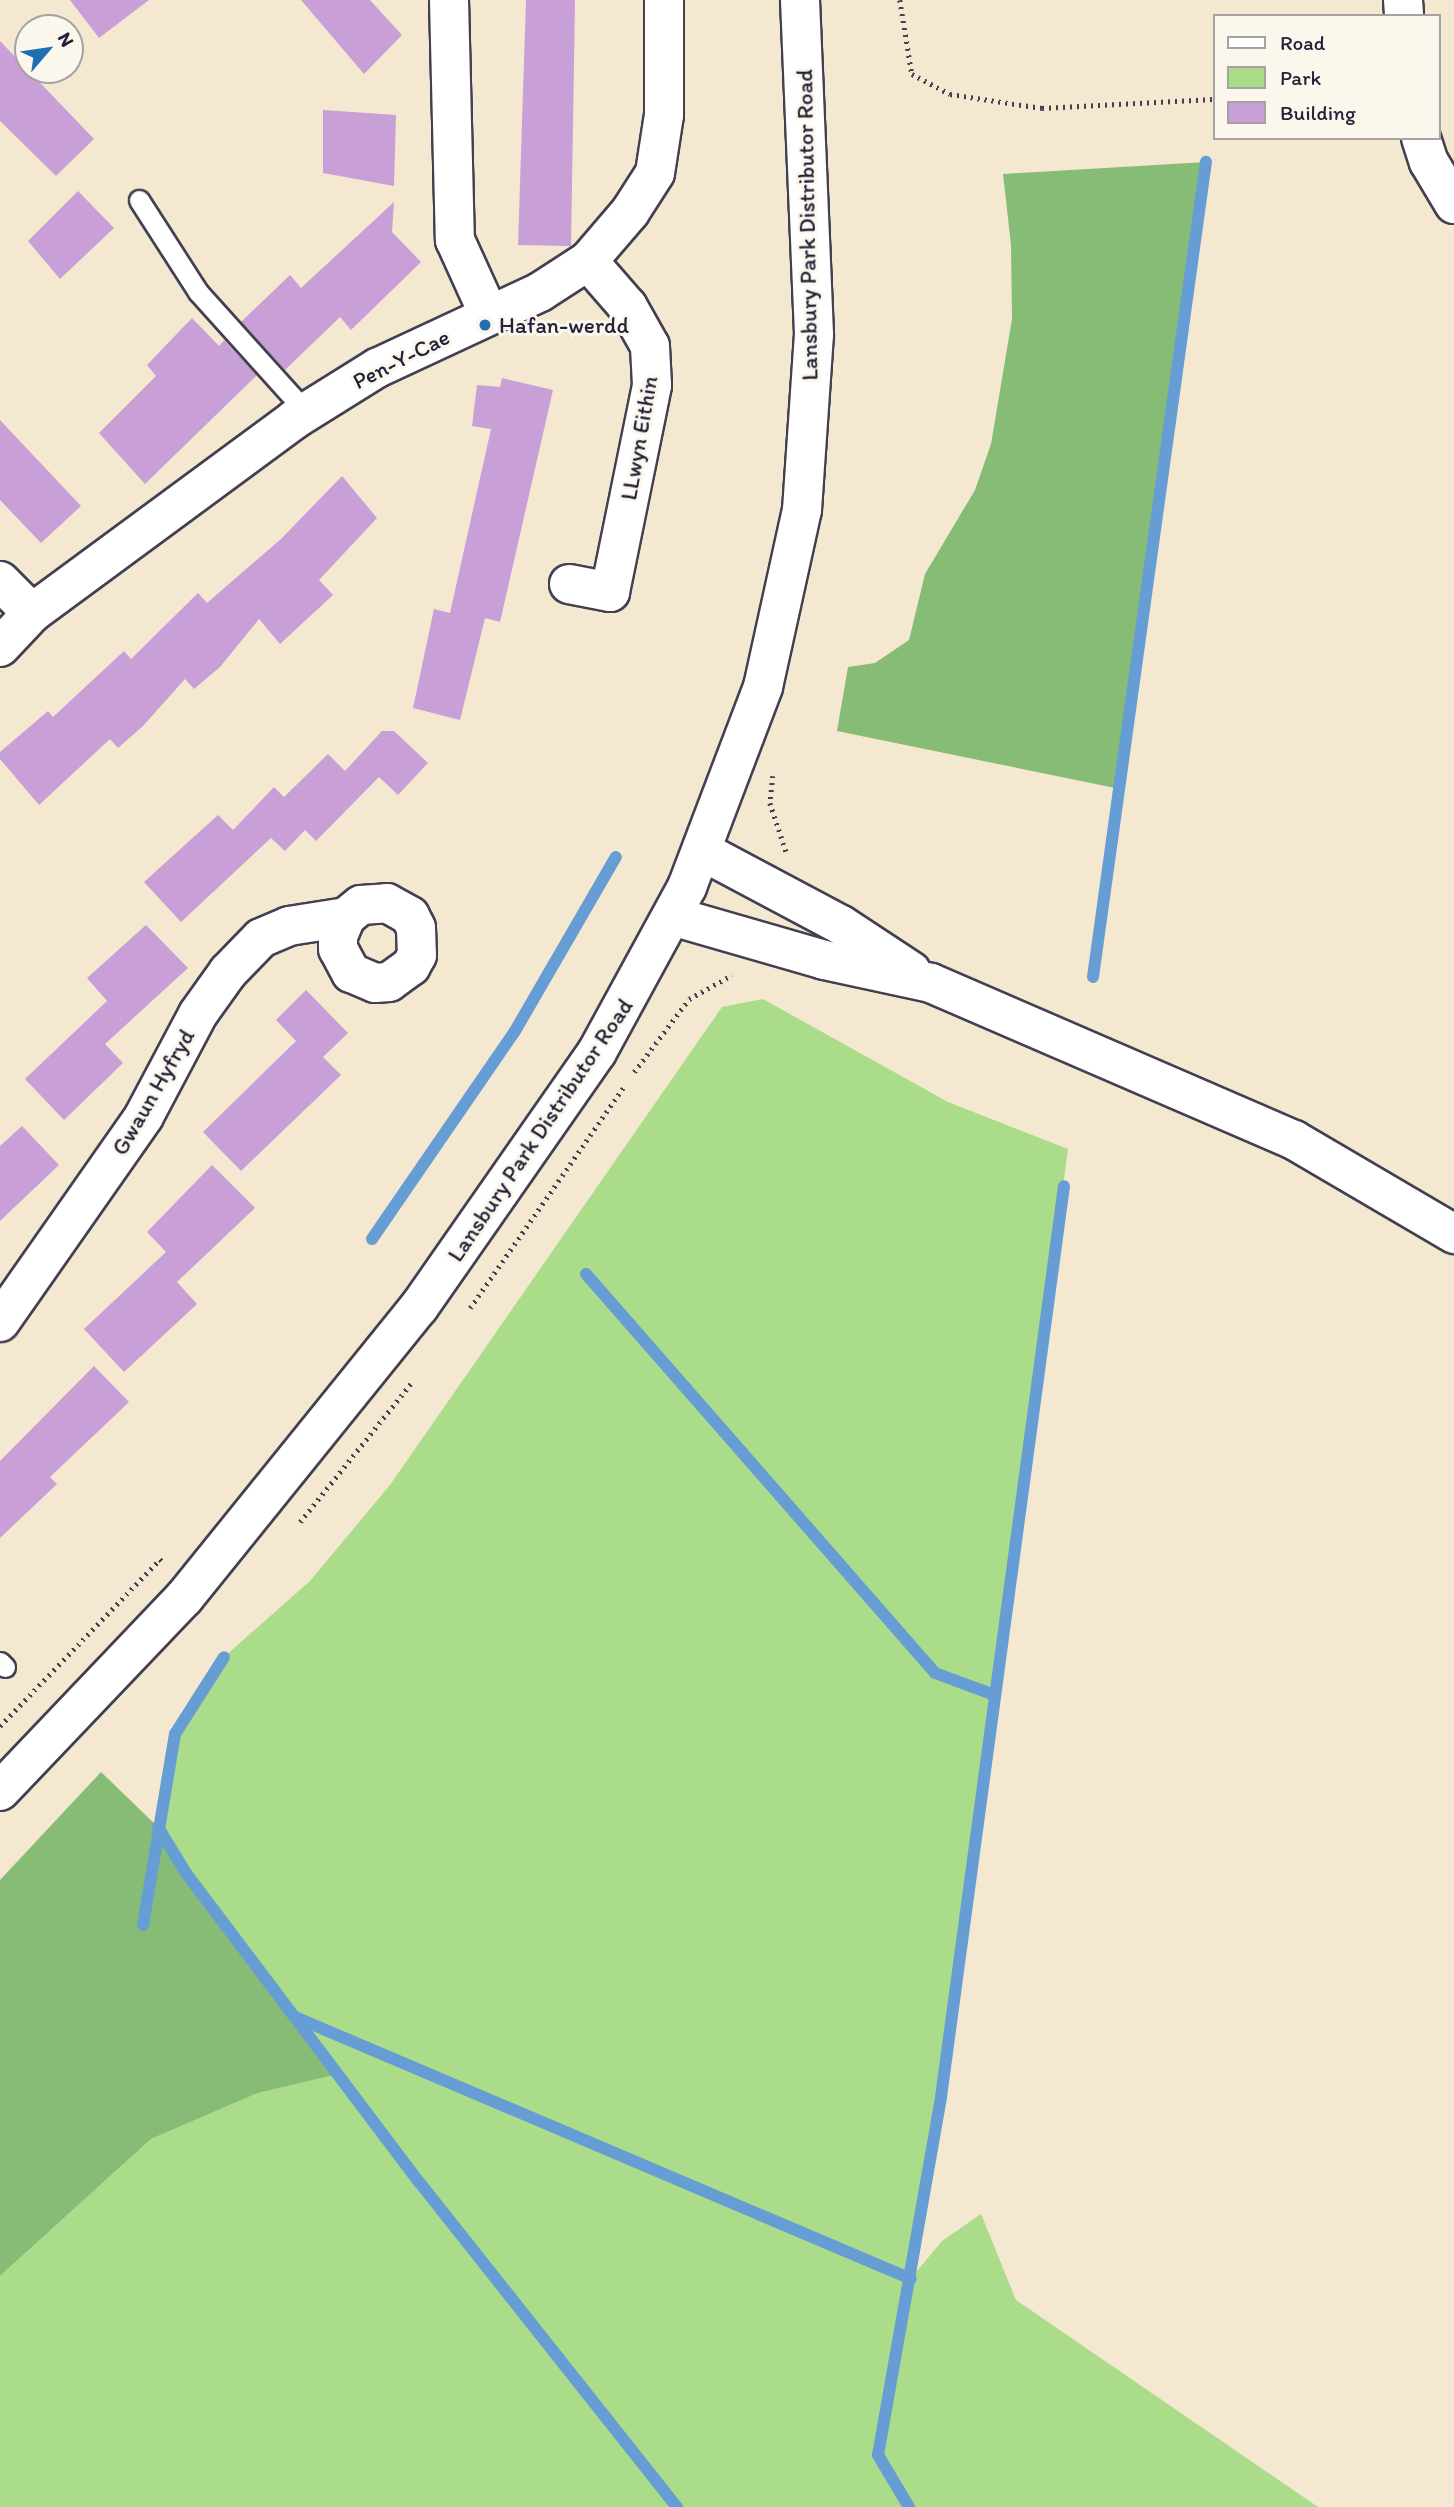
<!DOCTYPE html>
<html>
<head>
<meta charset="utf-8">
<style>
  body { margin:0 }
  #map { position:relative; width:1454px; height:2507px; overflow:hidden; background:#f4e8d0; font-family:Itim,sans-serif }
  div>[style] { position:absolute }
  .green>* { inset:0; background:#aadc8a }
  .forest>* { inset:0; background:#87bc76 }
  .stream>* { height:12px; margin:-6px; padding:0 6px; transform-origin:6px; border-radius:6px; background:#669dd4 }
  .building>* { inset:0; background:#c89fd7 }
  .path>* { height:4.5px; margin-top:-2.25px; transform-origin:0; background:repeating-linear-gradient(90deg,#424051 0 2px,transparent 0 7px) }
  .roads { filter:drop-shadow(2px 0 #424051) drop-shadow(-2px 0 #424051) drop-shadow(0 2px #424051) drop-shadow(0 -2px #424051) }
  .service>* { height:19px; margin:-9.5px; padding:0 9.5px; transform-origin:9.5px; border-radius:9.5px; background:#fff }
  .minor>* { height:38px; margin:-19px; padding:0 19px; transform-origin:19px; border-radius:19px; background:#fff }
  .tertiary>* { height:38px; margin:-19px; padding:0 19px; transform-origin:19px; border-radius:19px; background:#fff }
  .dots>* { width:19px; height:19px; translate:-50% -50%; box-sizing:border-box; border:4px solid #fbf7ec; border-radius:50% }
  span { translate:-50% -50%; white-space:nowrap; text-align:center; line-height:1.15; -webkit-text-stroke:6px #fbf7ec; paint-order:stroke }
  .street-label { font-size:23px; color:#22223b }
  .poi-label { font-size:23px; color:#22223b }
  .left { translate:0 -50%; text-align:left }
  .legend { position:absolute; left:1213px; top:14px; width:228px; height:126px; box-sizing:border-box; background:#fbf7ec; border:2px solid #a4a2a5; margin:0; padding:9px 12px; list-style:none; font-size:21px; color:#22223b }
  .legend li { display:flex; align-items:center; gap:14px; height:35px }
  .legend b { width:35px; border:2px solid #a4a2a5 }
  .north { position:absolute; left:14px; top:14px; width:70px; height:70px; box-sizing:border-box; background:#fbf7ec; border:2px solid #a4a2a5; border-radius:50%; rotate:61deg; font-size:19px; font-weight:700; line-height:28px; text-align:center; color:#22223b }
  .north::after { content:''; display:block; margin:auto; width:24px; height:32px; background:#1f6fb2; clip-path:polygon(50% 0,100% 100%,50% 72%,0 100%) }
</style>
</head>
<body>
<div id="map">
  <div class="green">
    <div style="clip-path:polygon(763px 999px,948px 1102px,1068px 1149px,941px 2097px,912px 2277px,942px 2241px,981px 2214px,1016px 2300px,1318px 2507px,0 2507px,0 2276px,151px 2139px,258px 2093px,337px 2074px,186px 1873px,158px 1827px,175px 1734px,224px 1657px,310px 1581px,390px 1485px,722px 1007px)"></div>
  </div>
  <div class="forest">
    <div style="clip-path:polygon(1206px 162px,1120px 789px,837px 731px,848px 667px,875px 663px,909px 640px,925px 574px,975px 490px,991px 444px,1012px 319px,1011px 245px,1003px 174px)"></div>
    <div style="clip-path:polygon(101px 1772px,158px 1827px,186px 1873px,338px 2074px,258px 2093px,151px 2139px,0 2276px,0 1880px)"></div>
  </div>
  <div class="stream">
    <div style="left:1093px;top:977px;width:823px;rotate:-82.11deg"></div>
    <div style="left:372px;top:1239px;width:252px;rotate:-55.5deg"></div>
    <div style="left:515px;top:1031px;width:201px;rotate:-59.9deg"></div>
    <div style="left:586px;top:1274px;width:530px;rotate:48.82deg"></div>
    <div style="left:935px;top:1673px;width:63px;rotate:20.4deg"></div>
    <div style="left:158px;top:1827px;width:54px;rotate:58.7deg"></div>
    <div style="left:186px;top:1873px;width:388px;rotate:53deg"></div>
    <div style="left:420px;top:2183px;width:414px;rotate:51.6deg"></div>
    <div style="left:143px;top:1925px;width:194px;rotate:-80.5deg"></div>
    <div style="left:175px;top:1734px;width:91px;rotate:-57.5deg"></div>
    <div style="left:295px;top:2017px;width:669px;rotate:23.04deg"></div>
    <div style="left:909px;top:2507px;width:61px;rotate:-120.8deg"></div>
    <div style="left:878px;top:2455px;width:364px;rotate:-80deg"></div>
    <div style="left:941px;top:2097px;width:919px;rotate:-82.31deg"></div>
  </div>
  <div class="building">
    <div style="clip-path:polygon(70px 0,149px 0,99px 38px)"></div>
    <div style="clip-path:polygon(301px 0,370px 0,402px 35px,364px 74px)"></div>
    <div style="clip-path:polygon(526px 0,575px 0,571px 246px,518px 245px)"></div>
    <div style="clip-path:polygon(0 41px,94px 139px,56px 176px,0 121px)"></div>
    <div style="clip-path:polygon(323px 110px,396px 115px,394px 186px,323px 173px)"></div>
    <div style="clip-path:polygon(78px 191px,114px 228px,60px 279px,28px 241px)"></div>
    <div style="clip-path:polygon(394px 202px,392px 232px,421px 262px,351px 330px,340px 317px,285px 370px,241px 322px,290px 275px,301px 288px)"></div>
    <div style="clip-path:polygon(192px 318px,219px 346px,224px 340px,257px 375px,145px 484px,99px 433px,156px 376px,147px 365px)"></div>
    <div style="clip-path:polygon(502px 378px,553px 390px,500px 622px,485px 618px,460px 720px,413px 708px,434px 609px,450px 613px,491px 429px,472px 426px,477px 385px,500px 387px)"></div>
    <div style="clip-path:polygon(0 420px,81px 506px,41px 543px,0 500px)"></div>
    <div style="clip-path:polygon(342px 476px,377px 518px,319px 580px,333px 595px,280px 644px,259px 619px,220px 667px,194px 689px,185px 679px,143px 726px,118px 748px,110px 739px,39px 805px,0 759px,0 752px,48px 711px,53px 717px,124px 651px,131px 659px,198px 593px,207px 603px,281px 539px)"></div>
    <div style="clip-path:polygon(382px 731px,394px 731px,428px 763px,398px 795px,379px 777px,316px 841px,305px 830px,285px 851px,271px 838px,181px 922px,144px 882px,218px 815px,233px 830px,274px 787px,284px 797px,328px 754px,345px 771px)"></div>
    <div style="clip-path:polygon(146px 925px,188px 968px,105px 1044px,123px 1063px,64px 1120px,25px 1079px,107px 1001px,87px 978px)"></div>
    <div style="clip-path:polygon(306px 990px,348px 1033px,323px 1057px,341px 1075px,241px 1171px,203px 1132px,296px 1041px,276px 1020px)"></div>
    <div style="clip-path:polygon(22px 1126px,59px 1165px,0 1221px,0 1146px)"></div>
    <div style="clip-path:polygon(212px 1165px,255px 1208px,177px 1282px,197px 1304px,124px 1372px,84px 1329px,166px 1252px,147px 1232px)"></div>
    <div style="clip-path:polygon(94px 1366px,129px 1402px,50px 1477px,57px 1484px,0 1538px,0 1461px)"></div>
  </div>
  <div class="path">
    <div style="left:900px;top:0;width:75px;rotate:80.8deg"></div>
    <div style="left:912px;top:74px;width:43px;rotate:27.8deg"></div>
    <div style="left:950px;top:94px;width:93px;rotate:8.7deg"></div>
    <div style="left:1042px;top:108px;width:172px;rotate:-3deg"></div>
    <div style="left:773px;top:776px;width:27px;rotate:96deg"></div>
    <div style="left:770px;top:803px;width:51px;rotate:71.6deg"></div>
    <div style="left:634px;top:1072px;width:91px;rotate:-53deg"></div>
    <div style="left:689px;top:999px;width:49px;rotate:-29.2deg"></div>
    <div style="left:470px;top:1308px;width:268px;rotate:-55.2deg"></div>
    <div style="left:300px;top:1522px;width:181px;rotate:-51.3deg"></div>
    <div style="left:0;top:1726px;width:231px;rotate:-46.2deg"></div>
    <div style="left:160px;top:1559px;width:6px;rotate:45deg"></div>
  </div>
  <div class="roads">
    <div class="service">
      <div style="left:139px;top:200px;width:109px;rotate:57.3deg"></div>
      <div style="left:198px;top:292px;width:161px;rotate:48deg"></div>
      <div style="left:0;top:1662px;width:7px;rotate:45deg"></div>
    </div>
    <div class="minor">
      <div style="left:449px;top:0;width:240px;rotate:88.6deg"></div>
      <div style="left:455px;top:240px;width:82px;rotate:65.6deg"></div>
      <div style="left:1403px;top:0;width:16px;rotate:86deg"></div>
      <div style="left:1421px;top:138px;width:25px;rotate:72deg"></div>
      <div style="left:1429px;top:162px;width:49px;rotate:59.2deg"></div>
      <div style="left:0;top:581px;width:45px;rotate:45deg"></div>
      <div style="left:569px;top:584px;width:42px;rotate:11deg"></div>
      <div style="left:610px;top:592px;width:211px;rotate:-78.5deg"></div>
      <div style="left:652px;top:385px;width:39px;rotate:-93deg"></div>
      <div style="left:650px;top:346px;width:45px;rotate:-119.4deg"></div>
      <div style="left:628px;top:307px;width:61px;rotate:-131deg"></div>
      <div style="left:0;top:647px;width:47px;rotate:-46.7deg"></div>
      <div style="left:32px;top:613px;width:327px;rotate:-36.4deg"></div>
      <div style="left:295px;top:419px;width:97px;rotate:-31.9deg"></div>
      <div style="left:377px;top:368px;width:180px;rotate:-25deg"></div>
      <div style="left:540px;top:292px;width:57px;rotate:-32.9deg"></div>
      <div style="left:588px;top:261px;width:65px;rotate:-49.4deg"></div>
      <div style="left:630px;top:212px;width:46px;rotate:-57.3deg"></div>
      <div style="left:655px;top:173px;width:59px;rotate:-81.2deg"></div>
      <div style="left:664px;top:115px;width:115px;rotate:-90deg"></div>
      <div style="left:702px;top:851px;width:157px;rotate:28deg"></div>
      <div style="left:841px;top:925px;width:84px;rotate:33.3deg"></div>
      <div style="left:672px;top:916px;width:158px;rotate:16.1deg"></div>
      <div style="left:824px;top:960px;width:109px;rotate:12.1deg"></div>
      <div style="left:931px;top:983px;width:395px;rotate:23.4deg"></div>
      <div style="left:1294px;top:1140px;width:186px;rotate:30.4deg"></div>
      <div style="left:0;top:1322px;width:251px;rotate:-55deg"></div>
      <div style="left:144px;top:1116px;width:115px;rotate:-62.1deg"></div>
      <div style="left:198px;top:1014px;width:52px;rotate:-54.5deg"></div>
      <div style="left:228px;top:972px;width:47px;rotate:-45.9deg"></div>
      <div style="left:261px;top:938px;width:30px;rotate:-23deg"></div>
      <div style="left:289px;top:926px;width:58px;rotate:-9deg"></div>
      <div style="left:346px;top:917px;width:19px;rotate:-39deg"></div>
      <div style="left:361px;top:905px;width:26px;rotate:-4deg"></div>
      <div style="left:387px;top:903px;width:26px;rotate:29deg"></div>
      <div style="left:410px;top:916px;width:13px;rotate:63deg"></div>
      <div style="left:416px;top:928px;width:27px;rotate:88deg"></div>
      <div style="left:417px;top:955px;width:13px;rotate:119deg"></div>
      <div style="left:411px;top:966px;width:27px;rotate:144deg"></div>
      <div style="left:389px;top:982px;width:14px;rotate:176deg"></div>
      <div style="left:375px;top:983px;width:26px;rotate:-157deg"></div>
      <div style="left:351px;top:973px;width:27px;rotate:-118deg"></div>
      <div style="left:338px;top:949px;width:13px;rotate:-90deg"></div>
      <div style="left:338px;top:936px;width:21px;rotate:-67deg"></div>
    </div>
    <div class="tertiary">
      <div style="left:0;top:1791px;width:267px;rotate:-46.4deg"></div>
      <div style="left:184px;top:1598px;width:374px;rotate:-51.1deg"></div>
      <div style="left:419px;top:1307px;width:311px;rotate:-55.1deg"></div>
      <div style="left:597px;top:1052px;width:188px;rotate:-61.4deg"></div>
      <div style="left:687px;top:887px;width:214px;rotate:-69.2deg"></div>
      <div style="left:763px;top:687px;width:181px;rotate:-77.6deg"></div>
      <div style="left:802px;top:510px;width:176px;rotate:-86.1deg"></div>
      <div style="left:814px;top:334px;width:334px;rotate:-92.4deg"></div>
    </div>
  </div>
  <div class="dots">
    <div style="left:485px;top:325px;background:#1f6fb2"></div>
  </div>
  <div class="street-label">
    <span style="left:807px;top:225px;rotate:-91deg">Lansbury Park Distributor Road</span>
    <span style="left:401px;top:359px;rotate:-27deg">Pen-Y-Cae</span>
    <span style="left:639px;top:438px;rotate:-80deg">LLwyn Eithin</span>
    <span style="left:153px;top:1092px;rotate:-60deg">Gwaun Hyfryd</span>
    <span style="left:540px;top:1130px;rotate:-56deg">Lansbury Park Distributor Road</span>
  </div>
  <div class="poi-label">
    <span class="left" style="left:499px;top:325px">Hafan-werdd</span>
  </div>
  <ul class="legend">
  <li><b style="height:9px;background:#fff"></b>Road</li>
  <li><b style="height:19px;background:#aadc8a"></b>Park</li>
  <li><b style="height:19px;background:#c89fd7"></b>Building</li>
  </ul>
  <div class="north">N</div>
</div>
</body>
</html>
